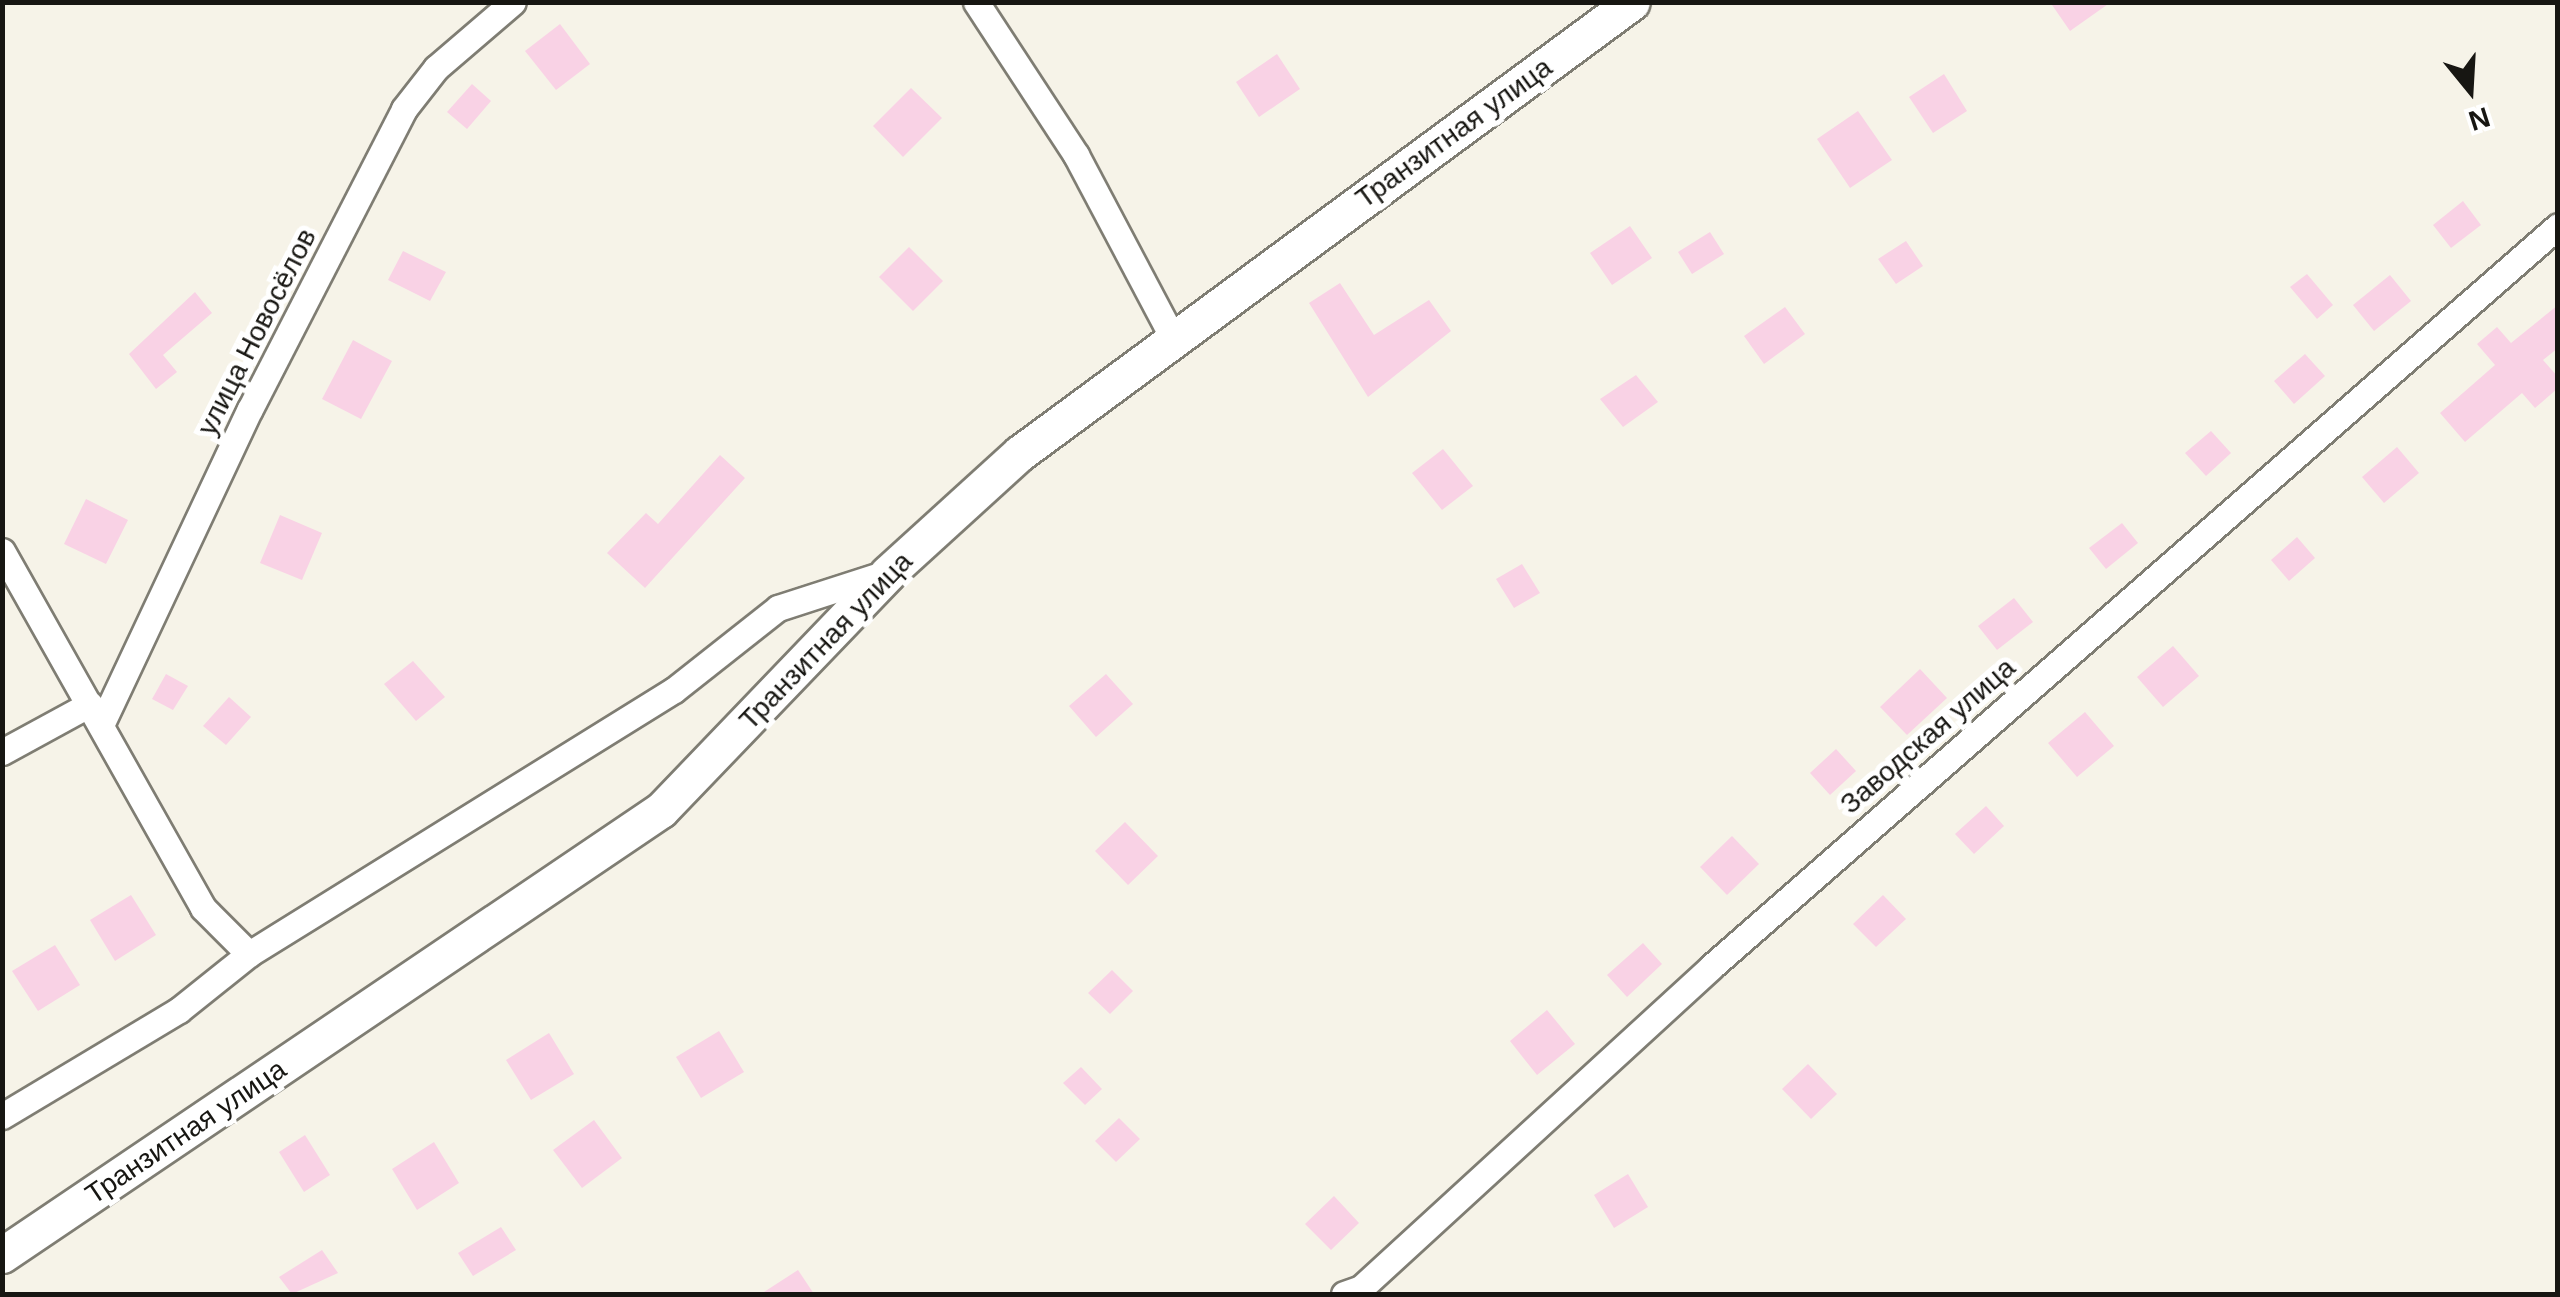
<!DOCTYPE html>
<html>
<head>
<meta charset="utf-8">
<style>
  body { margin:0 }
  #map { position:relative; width:2560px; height:1297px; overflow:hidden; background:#f6f3e8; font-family:Helvetica,sans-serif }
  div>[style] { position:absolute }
  .building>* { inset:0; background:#f9d2e5 }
  .roads { filter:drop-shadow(2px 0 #7f7d73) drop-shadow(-2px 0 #7f7d73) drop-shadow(0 2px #7f7d73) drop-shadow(0 -2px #7f7d73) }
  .street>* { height:25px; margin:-12.5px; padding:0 12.5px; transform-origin:12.5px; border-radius:12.5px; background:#fff }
  .secondary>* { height:35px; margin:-17.5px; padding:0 17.5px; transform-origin:17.5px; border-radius:17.5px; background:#fff }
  span { translate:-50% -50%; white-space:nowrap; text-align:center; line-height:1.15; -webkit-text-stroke:10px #fff; paint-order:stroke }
  .street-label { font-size:28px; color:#171612 }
  .frame { position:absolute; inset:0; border:5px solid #171612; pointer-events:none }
  .north { position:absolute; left:2420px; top:40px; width:100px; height:100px; -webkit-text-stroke:8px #fff; paint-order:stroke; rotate:162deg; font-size:28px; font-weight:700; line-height:40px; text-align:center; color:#171612 }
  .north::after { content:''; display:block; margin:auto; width:35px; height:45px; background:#171612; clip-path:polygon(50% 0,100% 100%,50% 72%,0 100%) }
</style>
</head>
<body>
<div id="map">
  <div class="building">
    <div style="clip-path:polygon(2050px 2px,2111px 2px,2070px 31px)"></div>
    <div style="clip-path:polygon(560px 24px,590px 64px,556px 90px,525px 51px)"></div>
    <div style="clip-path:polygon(1277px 54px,1300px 89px,1259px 117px,1236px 82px)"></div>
    <div style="clip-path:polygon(1944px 74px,1967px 111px,1933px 133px,1909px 97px)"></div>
    <div style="clip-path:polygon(472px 84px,491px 101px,467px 129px,447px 112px)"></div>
    <div style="clip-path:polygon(911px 88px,942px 118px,903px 157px,873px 126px)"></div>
    <div style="clip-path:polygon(1858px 111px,1892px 160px,1850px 188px,1817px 139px)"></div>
    <div style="clip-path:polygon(2463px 201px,2481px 225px,2451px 248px,2433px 225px)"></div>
    <div style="clip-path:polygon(1630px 226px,1652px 258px,1612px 285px,1590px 253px)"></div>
    <div style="clip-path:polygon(1710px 232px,1724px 254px,1692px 274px,1678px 252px)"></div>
    <div style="clip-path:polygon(1906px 241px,1923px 266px,1896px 284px,1878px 259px)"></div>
    <div style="clip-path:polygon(909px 247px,943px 281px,913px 311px,879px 277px)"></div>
    <div style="clip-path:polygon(403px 251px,446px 272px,430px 301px,388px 280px)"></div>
    <div style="clip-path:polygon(2307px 274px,2333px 305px,2317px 319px,2290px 287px)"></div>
    <div style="clip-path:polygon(2390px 275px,2411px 301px,2374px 331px,2353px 305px)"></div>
    <div style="clip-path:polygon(1340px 283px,1374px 335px,1429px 300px,1451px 331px,1368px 397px,1309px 303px)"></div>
    <div style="clip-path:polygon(195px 292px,212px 313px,163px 355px,177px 372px,156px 389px,129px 354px)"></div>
    <div style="clip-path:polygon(2558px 305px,2558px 348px,2543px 360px,2558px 377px,2558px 388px,2535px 408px,2522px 393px,2465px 442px,2440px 413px,2495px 365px,2477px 344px,2497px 327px,2511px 343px)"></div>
    <div style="clip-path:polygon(1785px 307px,1805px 334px,1764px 364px,1744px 336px)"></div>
    <div style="clip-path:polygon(353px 340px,392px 361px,361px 419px,322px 399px)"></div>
    <div style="clip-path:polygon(2305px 354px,2325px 376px,2294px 404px,2274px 381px)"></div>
    <div style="clip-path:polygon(1636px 375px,1658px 402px,1623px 427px,1600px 399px)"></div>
    <div style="clip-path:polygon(2211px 431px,2231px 453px,2206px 476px,2185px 453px)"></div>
    <div style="clip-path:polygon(2397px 447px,2419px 473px,2384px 503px,2362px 477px)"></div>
    <div style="clip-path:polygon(1443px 449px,1473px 486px,1442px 510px,1412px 473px)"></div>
    <div style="clip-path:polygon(720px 455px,745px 478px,645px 588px,607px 553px,646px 513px,658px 524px)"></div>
    <div style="clip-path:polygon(86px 499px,128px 520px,106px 564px,64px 544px)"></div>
    <div style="clip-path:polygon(280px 515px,322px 533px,302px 580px,260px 563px)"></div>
    <div style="clip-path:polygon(2122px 523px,2138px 543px,2106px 569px,2089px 548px)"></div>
    <div style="clip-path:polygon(2297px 537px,2315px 558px,2289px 581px,2271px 560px)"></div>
    <div style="clip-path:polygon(1522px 564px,1540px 593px,1514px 608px,1496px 579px)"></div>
    <div style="clip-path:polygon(2014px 598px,2033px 622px,1997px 650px,1978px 626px)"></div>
    <div style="clip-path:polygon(2173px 646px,2199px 676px,2163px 707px,2137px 677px)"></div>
    <div style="clip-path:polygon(413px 661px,445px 697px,416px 721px,384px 684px)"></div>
    <div style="clip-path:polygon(1920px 669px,1947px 698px,1907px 735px,1880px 707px)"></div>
    <div style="clip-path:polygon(166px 674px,188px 686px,173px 710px,152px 699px)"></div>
    <div style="clip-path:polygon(1106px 674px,1133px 704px,1096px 737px,1069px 706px)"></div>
    <div style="clip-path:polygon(229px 697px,251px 717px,226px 745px,203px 726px)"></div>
    <div style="clip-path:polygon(2085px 712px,2114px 746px,2077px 777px,2048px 743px)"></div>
    <div style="clip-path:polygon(1836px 749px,1856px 771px,1830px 795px,1810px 773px)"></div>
    <div style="clip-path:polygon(1986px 806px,2004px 826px,1974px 854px,1955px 834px)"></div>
    <div style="clip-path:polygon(1125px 822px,1158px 856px,1128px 885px,1095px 851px)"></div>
    <div style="clip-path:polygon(1732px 836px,1759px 864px,1727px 895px,1700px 867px)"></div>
    <div style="clip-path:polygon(131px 895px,156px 935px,115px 961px,90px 920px)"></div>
    <div style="clip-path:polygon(1883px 895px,1906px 919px,1876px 947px,1853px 924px)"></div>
    <div style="clip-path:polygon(1643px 943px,1662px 964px,1627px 997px,1607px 975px)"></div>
    <div style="clip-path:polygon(55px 945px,80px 985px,38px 1011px,12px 971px)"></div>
    <div style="clip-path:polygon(1112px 970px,1133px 991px,1110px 1014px,1088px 993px)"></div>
    <div style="clip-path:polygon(1547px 1010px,1575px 1044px,1537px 1075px,1510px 1041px)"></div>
    <div style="clip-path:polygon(719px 1031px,744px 1072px,701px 1098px,676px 1057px)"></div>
    <div style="clip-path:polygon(549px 1033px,574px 1074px,531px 1100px,506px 1060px)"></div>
    <div style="clip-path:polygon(1808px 1064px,1837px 1094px,1811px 1119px,1782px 1089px)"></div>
    <div style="clip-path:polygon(1081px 1067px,1102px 1089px,1085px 1105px,1063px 1083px)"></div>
    <div style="clip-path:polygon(1119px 1118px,1140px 1139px,1116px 1162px,1095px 1141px)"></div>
    <div style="clip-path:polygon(594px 1120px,622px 1158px,582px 1188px,553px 1150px)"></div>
    <div style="clip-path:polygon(305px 1135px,330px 1175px,304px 1192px,279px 1152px)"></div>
    <div style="clip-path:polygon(434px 1142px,459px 1183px,417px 1210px,392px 1169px)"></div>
    <div style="clip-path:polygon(1628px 1174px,1648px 1207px,1614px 1228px,1594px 1195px)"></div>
    <div style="clip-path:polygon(1334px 1196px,1359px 1223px,1331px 1250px,1305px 1224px)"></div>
    <div style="clip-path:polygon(501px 1227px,516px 1250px,473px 1276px,458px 1253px)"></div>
    <div style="clip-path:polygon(322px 1250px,338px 1273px,292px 1294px,279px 1277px)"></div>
    <div style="clip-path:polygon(798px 1270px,814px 1294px,761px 1294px)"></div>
  </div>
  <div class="roads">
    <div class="street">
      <div style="left:976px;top:2px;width:183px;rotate:56.8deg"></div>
      <div style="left:1076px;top:155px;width:207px;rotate:62.1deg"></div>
      <div style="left:2px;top:551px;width:410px;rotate:60.6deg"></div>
      <div style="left:203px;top:908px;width:65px;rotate:45deg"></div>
      <div style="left:102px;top:723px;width:347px;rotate:-64.8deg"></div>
      <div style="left:250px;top:409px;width:337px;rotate:-62.8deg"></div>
      <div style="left:404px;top:109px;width:52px;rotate:-52deg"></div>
      <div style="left:436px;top:68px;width:101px;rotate:-40.6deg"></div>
      <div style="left:2px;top:752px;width:100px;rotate:-28.6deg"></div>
      <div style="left:2px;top:1116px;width:206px;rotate:-30.9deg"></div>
      <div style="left:179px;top:1010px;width:90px;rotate:-38.7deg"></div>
      <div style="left:249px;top:954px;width:500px;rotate:-31.85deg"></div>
      <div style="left:674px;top:690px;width:132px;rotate:-38.3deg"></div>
      <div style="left:778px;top:608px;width:110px;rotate:-17.9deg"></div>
      <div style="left:1344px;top:1294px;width:18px;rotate:-19deg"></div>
      <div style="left:1361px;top:1288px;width:475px;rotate:-42.5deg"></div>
      <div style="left:1711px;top:967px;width:1125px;rotate:-41.18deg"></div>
    </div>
    <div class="secondary">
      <div style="left:2px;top:1255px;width:795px;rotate:-34.03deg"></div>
      <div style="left:661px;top:810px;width:328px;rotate:-46.2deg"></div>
      <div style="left:888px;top:573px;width:178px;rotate:-42.3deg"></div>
      <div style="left:1020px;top:453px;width:760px;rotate:-36.39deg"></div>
    </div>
  </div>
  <div class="street-label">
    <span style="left:1454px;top:133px;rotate:-36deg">Транзитная улица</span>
    <span style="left:257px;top:332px;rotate:-63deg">улица Новосёлов</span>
    <span style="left:826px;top:641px;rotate:-46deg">Транзитная улица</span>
    <span style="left:1928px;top:736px;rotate:-41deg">Заводская улица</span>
    <span style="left:186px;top:1132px;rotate:-34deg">Транзитная улица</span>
  </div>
  <div class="frame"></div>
  <div class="north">N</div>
</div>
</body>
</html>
